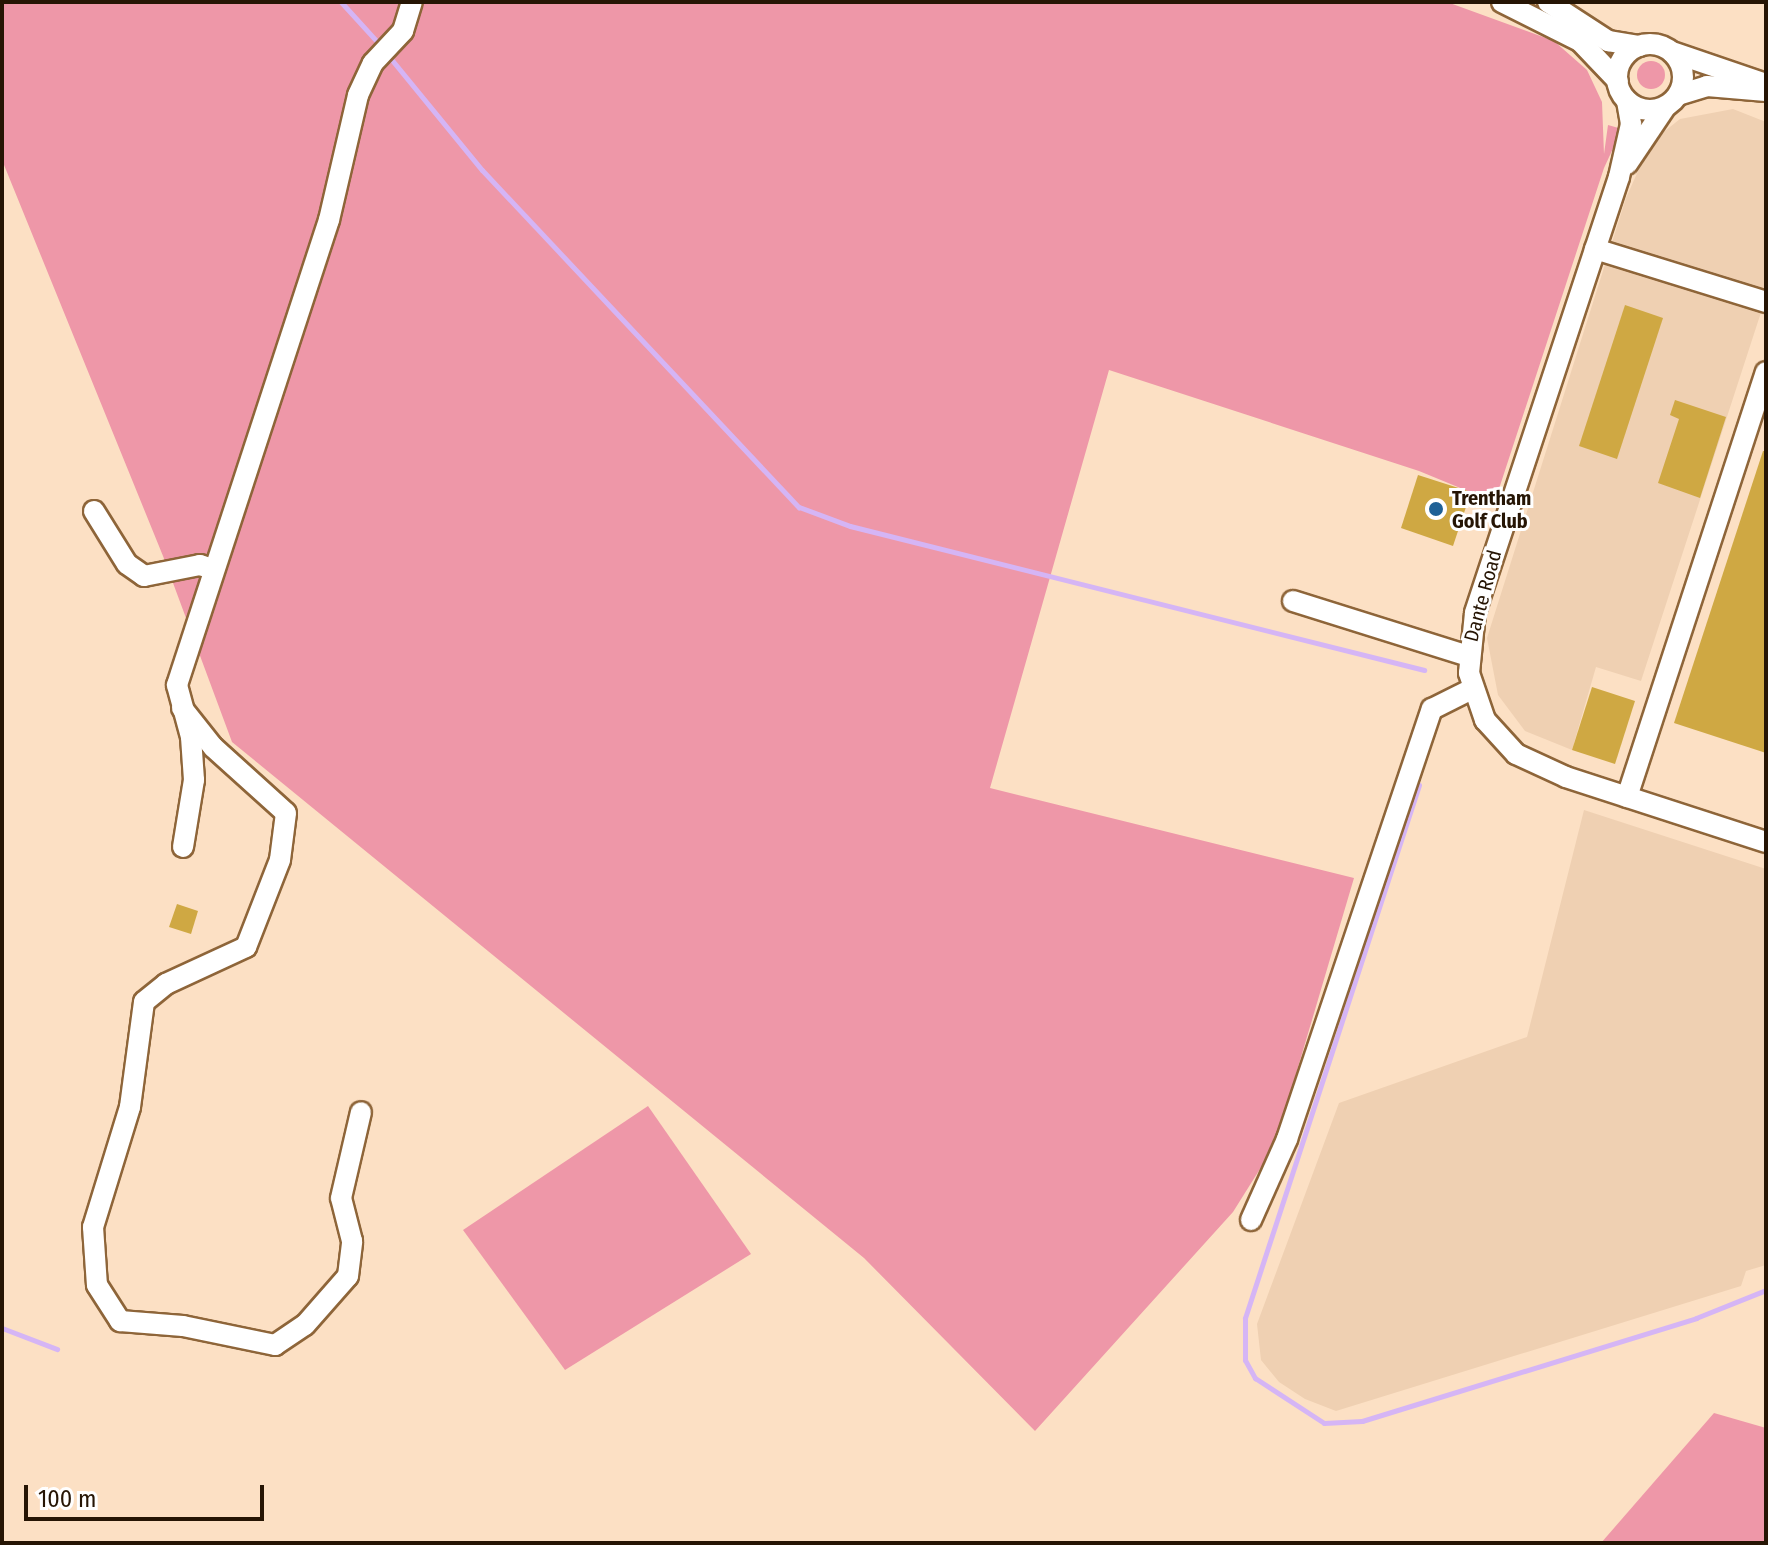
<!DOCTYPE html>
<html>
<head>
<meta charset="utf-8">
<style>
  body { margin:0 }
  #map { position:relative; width:1768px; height:1545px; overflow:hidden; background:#fce0c4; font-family:"Fira Sans Condensed",sans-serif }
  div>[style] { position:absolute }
  .built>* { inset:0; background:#efd0b2 }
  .green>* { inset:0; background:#ee97a8 }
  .round { border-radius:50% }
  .stream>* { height:5px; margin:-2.5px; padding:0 2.5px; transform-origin:2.5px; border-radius:2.5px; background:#d5b5f5 }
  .building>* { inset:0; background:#cfa843 }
  .roads { filter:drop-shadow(2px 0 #8e6539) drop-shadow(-2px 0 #8e6539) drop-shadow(0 2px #8e6539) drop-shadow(0 -2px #8e6539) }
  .minor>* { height:20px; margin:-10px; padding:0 10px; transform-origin:10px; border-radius:10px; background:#fff }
  .minor>.ring { margin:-10px; padding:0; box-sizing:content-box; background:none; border:20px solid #fff; border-radius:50% }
  .dots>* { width:22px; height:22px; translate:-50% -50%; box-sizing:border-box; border:4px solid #fff; border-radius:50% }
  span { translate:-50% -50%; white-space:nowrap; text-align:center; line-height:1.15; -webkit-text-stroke:6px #fff; paint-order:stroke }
  .poi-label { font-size:20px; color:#261504; font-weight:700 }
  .left { translate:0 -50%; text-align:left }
  .street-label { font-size:20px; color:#261504 }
  .frame { position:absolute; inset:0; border:4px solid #261504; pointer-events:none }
  .scale { position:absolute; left:24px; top:1485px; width:240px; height:36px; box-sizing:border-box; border:4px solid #261504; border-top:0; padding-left:10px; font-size:24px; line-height:28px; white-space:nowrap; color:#261504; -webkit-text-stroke:6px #fff; paint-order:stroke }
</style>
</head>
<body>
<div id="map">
  <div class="built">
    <div style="clip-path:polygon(1733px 109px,1766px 122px,1766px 297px,1641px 681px,1596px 667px,1572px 750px,1525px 731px,1498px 695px,1487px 638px,1626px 198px,1651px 142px,1680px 119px)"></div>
    <div style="clip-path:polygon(1584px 810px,1766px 869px,1766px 1265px,1746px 1271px,1741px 1286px,1336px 1411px,1305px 1399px,1279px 1382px,1261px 1360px,1257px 1324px,1339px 1103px,1527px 1037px)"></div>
  </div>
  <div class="green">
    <div style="clip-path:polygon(2px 2px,1447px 2px,1554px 41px,1587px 70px,1602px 102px,1604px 154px,1608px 125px,1622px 129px,1604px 168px,1495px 501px,1485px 498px,1478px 506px,1467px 502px,1470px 492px,1419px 471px,1109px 370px,990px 788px,1354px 878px,1275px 1145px,1233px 1212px,1035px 1431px,864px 1258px,232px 742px,163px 556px,2px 160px)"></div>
    <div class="round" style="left:1637px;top:61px;width:28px;height:28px"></div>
    <div style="clip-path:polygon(648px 1106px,751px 1254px,565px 1370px,463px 1230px)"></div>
    <div style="clip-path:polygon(1714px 1413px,1766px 1428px,1766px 1543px,1601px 1543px)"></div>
  </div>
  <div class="stream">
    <div style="left:341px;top:2px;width:59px;rotate:47.7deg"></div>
    <div style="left:387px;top:54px;width:150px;rotate:50.7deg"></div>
    <div style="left:482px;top:170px;width:463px;rotate:46.8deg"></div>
    <div style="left:799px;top:507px;width:54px;rotate:20.4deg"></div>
    <div style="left:850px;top:526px;width:592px;rotate:14.08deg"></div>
    <div style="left:1419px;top:785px;width:561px;rotate:108.08deg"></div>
    <div style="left:1245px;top:1318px;width:42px;rotate:90deg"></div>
    <div style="left:1245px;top:1360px;width:21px;rotate:61deg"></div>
    <div style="left:1255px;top:1378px;width:82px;rotate:33.1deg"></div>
    <div style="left:1324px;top:1423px;width:38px;rotate:-3deg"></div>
    <div style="left:1362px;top:1421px;width:350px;rotate:-17.1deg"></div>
    <div style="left:1696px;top:1318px;width:75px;rotate:-21.8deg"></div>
    <div style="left:2px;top:1328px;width:59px;rotate:20.9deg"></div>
  </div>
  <div class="building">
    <div style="clip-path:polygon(1625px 305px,1663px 318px,1617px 459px,1579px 446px)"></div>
    <div style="clip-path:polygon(1675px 400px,1726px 417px,1700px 498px,1658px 483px,1679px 419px,1670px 415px)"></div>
    <div style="clip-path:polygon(1763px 451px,1766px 451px,1766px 753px,1674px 723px)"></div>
    <div style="clip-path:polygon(1418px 475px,1471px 492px,1453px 546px,1401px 528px)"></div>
    <div style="clip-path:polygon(1592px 687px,1635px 701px,1615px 764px,1572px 750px)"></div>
    <div style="clip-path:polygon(177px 904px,198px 911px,191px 934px,169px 927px)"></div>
  </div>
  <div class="roads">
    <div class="minor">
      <div style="left:1502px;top:2px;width:87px;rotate:26.6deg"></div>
      <div style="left:1580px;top:41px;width:55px;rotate:46.5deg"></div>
      <div style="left:1548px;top:2px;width:72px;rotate:33deg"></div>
      <div style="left:1608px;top:41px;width:32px;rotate:9deg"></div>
      <div class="ring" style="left:1617px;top:44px;width:46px;height:46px"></div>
      <div style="left:1672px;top:52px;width:99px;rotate:18.8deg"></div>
      <div style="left:1678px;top:95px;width:30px;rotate:-17deg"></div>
      <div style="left:1707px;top:86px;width:59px;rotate:4.8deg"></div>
      <div style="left:1627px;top:101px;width:23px;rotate:80deg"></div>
      <div style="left:1631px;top:124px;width:54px;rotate:102.8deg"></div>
      <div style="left:1619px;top:177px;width:459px;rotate:108.3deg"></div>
      <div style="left:1475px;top:613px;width:60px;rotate:95.7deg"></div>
      <div style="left:1469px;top:673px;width:50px;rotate:71.2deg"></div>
      <div style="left:1485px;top:720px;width:46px;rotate:47.6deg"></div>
      <div style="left:1516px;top:754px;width:55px;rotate:24.7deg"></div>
      <div style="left:1566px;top:777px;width:210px;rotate:18deg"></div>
      <div style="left:1627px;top:164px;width:70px;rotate:-56.1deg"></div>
      <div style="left:1595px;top:249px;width:179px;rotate:17.2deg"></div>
      <div style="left:94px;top:511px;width:62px;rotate:58.1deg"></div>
      <div style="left:127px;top:564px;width:21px;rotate:35deg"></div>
      <div style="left:144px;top:576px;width:57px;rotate:-11.1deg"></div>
      <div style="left:200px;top:565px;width:13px;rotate:18deg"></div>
      <div style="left:1293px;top:601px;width:183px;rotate:17.4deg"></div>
      <div style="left:182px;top:708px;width:50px;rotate:51.5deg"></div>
      <div style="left:213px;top:747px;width:98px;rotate:42.1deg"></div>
      <div style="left:286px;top:813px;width:47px;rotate:97.3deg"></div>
      <div style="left:280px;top:860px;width:93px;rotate:111.3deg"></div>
      <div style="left:246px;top:947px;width:88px;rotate:155.2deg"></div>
      <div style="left:166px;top:984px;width:28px;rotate:141deg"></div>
      <div style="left:144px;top:1002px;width:106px;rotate:97.6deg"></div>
      <div style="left:130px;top:1107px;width:126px;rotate:107.1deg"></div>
      <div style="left:93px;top:1227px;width:58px;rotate:86.1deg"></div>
      <div style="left:97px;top:1285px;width:43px;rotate:57.4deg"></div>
      <div style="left:120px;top:1321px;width:63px;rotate:4.5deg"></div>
      <div style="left:183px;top:1326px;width:94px;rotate:11.7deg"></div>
      <div style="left:275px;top:1345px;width:36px;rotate:-34deg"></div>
      <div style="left:305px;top:1325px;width:65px;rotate:-48.7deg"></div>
      <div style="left:348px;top:1276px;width:35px;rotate:-83deg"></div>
      <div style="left:352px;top:1241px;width:44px;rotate:-104.3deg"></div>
      <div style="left:341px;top:1198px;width:88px;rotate:-76.9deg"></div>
      <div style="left:1627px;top:797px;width:447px;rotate:-71.9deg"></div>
      <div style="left:183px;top:847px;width:68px;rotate:-80.7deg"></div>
      <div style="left:194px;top:780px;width:43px;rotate:-94deg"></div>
      <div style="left:191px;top:737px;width:54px;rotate:-105.1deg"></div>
      <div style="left:177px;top:685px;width:489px;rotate:-71.9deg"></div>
      <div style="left:329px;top:220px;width:128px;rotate:-76.9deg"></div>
      <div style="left:358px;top:95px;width:35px;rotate:-65deg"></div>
      <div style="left:373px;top:63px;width:44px;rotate:-46.8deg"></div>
      <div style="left:403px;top:31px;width:30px;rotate:-73deg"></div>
      <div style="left:1251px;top:1220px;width:89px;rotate:-66deg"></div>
      <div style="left:1287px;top:1139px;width:454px;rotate:-71.4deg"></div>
      <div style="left:1432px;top:709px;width:45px;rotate:-26.6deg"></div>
    </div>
  </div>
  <div class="dots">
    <div style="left:1436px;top:509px;background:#1f6196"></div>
  </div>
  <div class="poi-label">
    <span class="left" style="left:1452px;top:510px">Trentham<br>Golf Club</span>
  </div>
  <div class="street-label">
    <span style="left:1483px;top:596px;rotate:-75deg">Dante Road</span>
  </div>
  <div class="frame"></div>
  <div class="scale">100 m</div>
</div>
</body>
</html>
